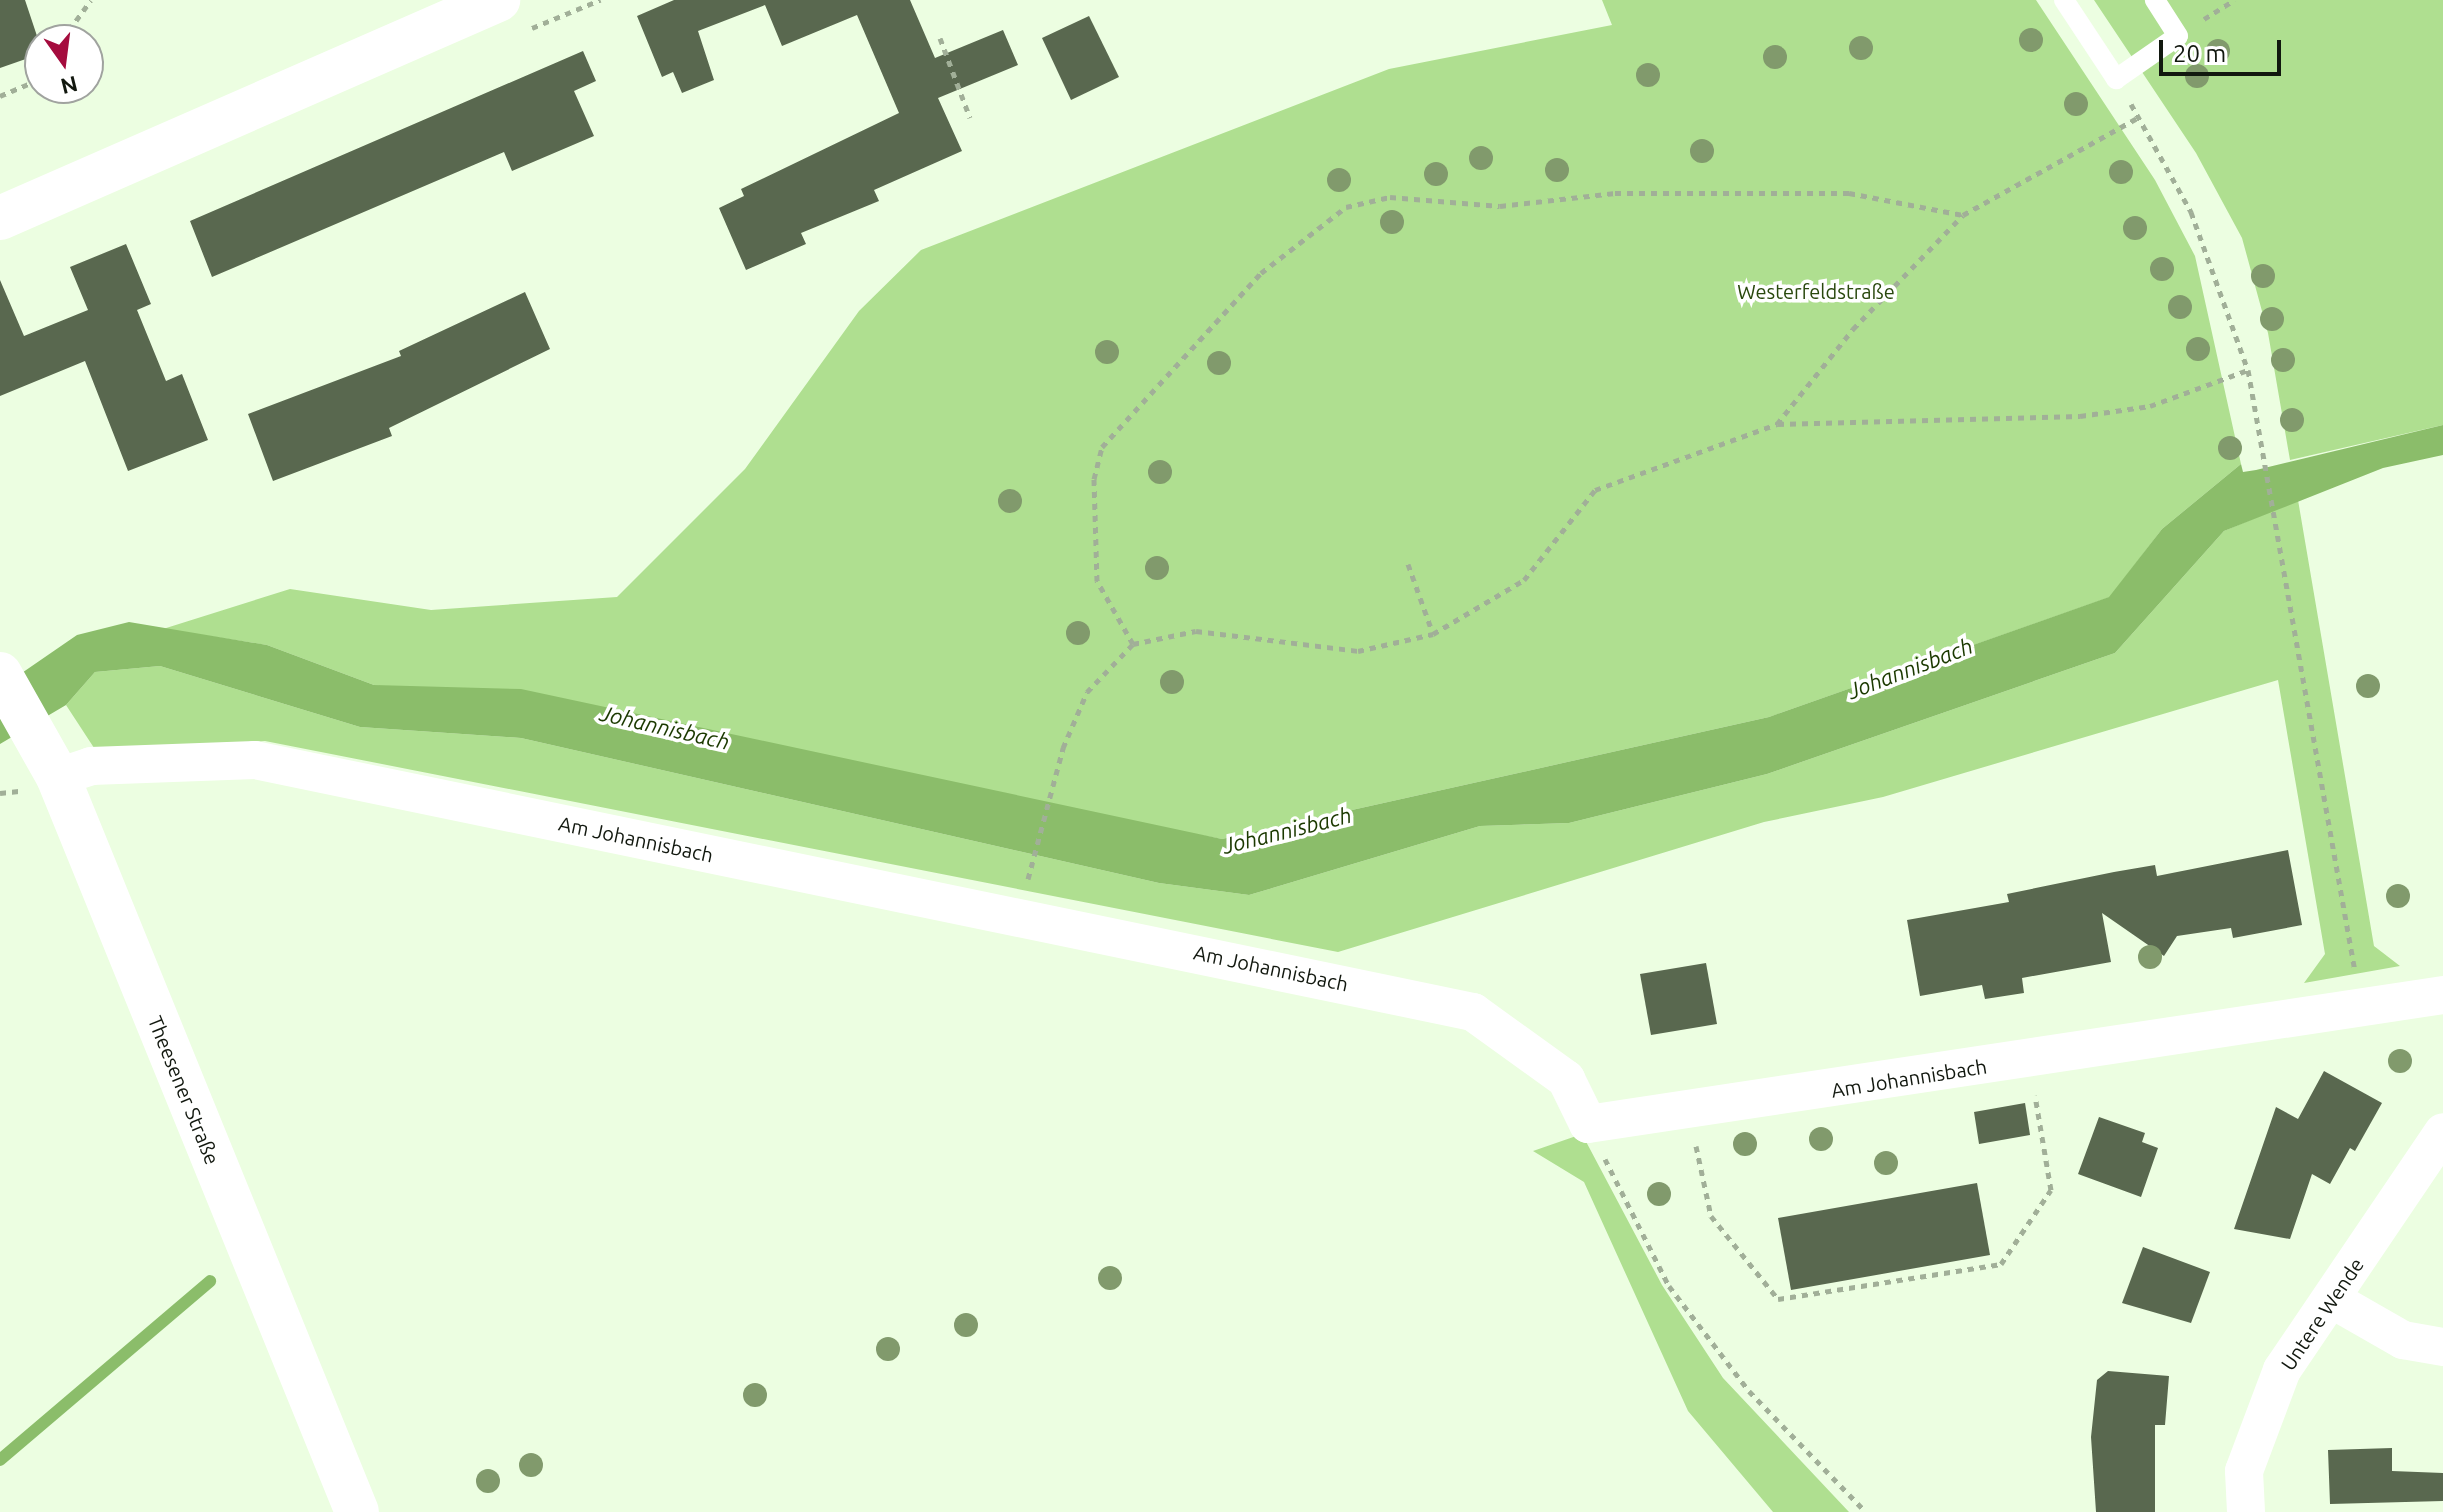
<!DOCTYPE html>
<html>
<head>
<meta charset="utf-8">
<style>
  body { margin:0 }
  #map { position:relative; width:2443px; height:1512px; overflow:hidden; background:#ecfee1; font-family:Ubuntu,sans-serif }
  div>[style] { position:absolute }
  .green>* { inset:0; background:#afdf90 }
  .water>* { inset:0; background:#8bbd6a }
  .stream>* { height:12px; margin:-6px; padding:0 6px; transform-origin:6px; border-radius:6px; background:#8bbd6a }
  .building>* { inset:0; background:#59684f }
  .path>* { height:5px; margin-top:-2.5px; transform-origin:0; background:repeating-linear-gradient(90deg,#a1af98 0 6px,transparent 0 12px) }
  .service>* { height:20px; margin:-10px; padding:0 10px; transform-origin:10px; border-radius:10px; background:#fff }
  .minor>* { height:38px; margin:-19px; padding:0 19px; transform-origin:19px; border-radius:19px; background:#fff }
  .tertiary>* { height:44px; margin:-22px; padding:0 22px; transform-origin:22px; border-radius:22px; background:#fff }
  .secondary>* { height:44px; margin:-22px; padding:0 22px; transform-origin:22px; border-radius:22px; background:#fff }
  .trees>* { width:24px; height:24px; margin:-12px; border-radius:50%; background:#819a6c }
  span { translate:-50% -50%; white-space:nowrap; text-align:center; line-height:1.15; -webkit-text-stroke:7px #fff; paint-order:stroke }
  .park-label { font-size:20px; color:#29480d }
  .street-label { font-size:20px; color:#12180f }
  .water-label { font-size:22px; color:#1b3900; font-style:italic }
  .north { position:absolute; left:24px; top:24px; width:80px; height:80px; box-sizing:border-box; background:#fff; border:2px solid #a0a39f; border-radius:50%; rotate:166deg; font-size:22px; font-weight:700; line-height:32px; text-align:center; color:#12180f }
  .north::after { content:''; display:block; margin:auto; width:28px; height:36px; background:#a50c3e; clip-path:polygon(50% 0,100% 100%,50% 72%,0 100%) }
  .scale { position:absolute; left:2159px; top:40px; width:122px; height:36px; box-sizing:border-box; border:4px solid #12180f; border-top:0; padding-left:10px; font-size:24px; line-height:28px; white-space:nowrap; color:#12180f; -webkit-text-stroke:6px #fff; paint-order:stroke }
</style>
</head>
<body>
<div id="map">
  <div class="green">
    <div style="clip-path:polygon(1602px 0,2036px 0,2155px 180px,2195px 256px,2241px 464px,2162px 529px,2110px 597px,1769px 717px,1222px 839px,374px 685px,267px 645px,163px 629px,290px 589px,431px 610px,617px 597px,745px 469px,859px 311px,921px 250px,1389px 69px,1612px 25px)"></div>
    <div style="clip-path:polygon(2094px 0,2443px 0,2443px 425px,2290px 460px,2268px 333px,2242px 238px,2196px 153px)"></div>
    <div style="clip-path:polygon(2298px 500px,2374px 946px,2400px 966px,2304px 983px,2325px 954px,2278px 680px,1883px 797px,1764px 822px,1338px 952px,265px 741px,98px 754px,66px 705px,95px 672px,160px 666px,360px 727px,521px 738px,1159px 883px,1249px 895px,1480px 826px,1569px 823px,1767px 774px,2115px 653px,2224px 531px)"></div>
    <div style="clip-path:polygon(1582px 1134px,1662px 1285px,1723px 1378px,1849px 1512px,1773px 1512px,1688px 1411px,1584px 1182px,1533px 1151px)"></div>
  </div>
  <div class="water">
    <div style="clip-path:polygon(2443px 425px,2443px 455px,2383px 468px,2224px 531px,2115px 653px,1767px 774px,1569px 823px,1480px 826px,1249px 895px,1159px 883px,521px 738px,360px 727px,160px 666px,95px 672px,66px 705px,0 744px,0 688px,77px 635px,129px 622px,267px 645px,374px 685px,521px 689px,1222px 839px,1769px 717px,2109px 597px,2162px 529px,2241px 464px,2243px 472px,2256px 470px)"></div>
  </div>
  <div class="stream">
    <div style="left:0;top:1460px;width:276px;rotate:-40.4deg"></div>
  </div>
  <div class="building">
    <div style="clip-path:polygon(0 0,25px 0,40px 45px,40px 54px,0 68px)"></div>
    <div style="clip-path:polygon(674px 0,910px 0,935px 58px,1003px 30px,1018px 65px,938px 98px,962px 151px,874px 190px,879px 201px,801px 233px,806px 244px,746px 270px,719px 208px,744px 196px,741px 189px,899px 113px,857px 15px,782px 46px,765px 5px,698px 31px,714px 80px,682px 93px,673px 72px,662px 77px,637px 16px)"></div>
    <div style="clip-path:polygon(1089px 16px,1119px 77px,1071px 100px,1042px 38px)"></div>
    <div style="clip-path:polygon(583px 51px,596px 81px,574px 91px,594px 136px,512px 171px,504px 152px,212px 277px,190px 221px)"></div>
    <div style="clip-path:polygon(126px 244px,151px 304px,137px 310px,166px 381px,182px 374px,208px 440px,128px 471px,85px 361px,0 396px,0 280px,24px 336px,88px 310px,70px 267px)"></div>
    <div style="clip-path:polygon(525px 292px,550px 349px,389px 428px,392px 436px,273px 481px,248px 414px,401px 356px,399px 351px)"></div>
    <div style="clip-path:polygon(2288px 850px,2302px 925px,2233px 938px,2231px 928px,2177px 936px,2164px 956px,2102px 913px,2111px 962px,2022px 978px,2024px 993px,1985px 999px,1982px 985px,1920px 996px,1907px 920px,2009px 902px,2007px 894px,2114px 872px,2155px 865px,2157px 876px)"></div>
    <div style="clip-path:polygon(1706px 963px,1717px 1024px,1651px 1035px,1640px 974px)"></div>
    <div style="clip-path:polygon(2324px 1071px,2382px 1103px,2355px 1151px,2350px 1148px,2330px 1184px,2312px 1174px,2290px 1239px,2234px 1229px,2276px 1107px,2298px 1119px)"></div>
    <div style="clip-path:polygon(2025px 1103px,2030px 1135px,1979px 1144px,1974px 1112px)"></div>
    <div style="clip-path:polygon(2099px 1117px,2145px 1133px,2142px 1142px,2158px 1148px,2141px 1197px,2078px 1174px)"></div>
    <div style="clip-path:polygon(1977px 1183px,1990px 1255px,1791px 1290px,1778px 1218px)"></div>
    <div style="clip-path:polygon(2143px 1247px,2210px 1272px,2191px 1323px,2122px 1303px)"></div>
    <div style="clip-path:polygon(2108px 1371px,2169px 1376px,2165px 1425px,2155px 1425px,2155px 1512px,2096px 1512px,2091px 1437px,2097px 1380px)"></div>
    <div style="clip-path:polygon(2392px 1448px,2392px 1471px,2443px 1473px,2443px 1501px,2330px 1504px,2328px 1450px)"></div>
  </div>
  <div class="path">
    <div style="left:2204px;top:19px;width:36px;rotate:-32deg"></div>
    <div style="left:532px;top:28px;width:74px;rotate:-22.4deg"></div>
    <div style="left:940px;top:38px;width:85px;rotate:69.4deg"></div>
    <div style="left:62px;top:40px;width:49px;rotate:-54.1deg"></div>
    <div style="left:0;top:96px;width:43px;rotate:-23deg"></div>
    <div style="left:2131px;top:104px;width:124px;rotate:60.9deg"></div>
    <div style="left:2191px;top:212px;width:168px;rotate:70.2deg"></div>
    <div style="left:2248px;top:370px;width:610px;rotate:79.91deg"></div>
    <div style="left:1778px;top:424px;width:302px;rotate:-1.5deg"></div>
    <div style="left:2080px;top:416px;width:71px;rotate:-8.1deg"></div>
    <div style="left:2150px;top:406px;width:104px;rotate:-20.2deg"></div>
    <div style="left:1408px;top:564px;width:74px;rotate:70.3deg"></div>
    <div style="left:1133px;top:644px;width:73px;rotate:-119.7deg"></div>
    <div style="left:1097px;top:581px;width:102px;rotate:-91.7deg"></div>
    <div style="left:1094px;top:479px;width:33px;rotate:-76deg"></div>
    <div style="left:1102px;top:447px;width:236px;rotate:-47.6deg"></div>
    <div style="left:1261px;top:273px;width:108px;rotate:-37.8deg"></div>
    <div style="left:1346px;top:207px;width:45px;rotate:-12.8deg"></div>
    <div style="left:1390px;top:197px;width:110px;rotate:4.7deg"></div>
    <div style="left:1500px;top:206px;width:116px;rotate:-6.4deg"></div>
    <div style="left:1615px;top:193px;width:234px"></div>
    <div style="left:1849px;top:193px;width:116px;rotate:10.9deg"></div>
    <div style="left:0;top:793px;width:19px;rotate:-6deg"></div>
    <div style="left:1028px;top:879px;width:136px;rotate:-75deg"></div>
    <div style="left:1063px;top:748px;width:61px;rotate:-66.8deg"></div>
    <div style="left:1087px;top:692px;width:66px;rotate:-46.2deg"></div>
    <div style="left:1133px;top:644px;width:64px;rotate:-11.7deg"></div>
    <div style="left:1196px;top:631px;width:163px;rotate:7deg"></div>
    <div style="left:1358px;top:651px;width:77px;rotate:-12.8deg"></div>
    <div style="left:1433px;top:634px;width:106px;rotate:-30.7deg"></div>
    <div style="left:1524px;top:580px;width:115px;rotate:-51.7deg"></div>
    <div style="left:1595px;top:490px;width:194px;rotate:-19.9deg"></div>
    <div style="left:1777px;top:424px;width:122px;rotate:-51.3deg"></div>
    <div style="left:1853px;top:329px;width:158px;rotate:-46deg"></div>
    <div style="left:1963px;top:215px;width:201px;rotate:-29.1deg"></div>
    <div style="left:1696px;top:1146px;width:72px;rotate:77.9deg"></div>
    <div style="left:1711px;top:1216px;width:107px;rotate:51.1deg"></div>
    <div style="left:1778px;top:1299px;width:226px;rotate:-8.9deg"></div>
    <div style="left:2001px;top:1264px;width:89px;rotate:-56deg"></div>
    <div style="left:2051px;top:1190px;width:96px;rotate:-99.6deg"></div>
    <div style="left:1605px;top:1159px;width:142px;rotate:63.3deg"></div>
    <div style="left:1669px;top:1286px;width:132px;rotate:52.7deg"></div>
    <div style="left:1749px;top:1391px;width:168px;rotate:46deg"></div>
  </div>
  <div class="service">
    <div style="left:2064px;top:0;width:95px;rotate:56.6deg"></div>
    <div style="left:2116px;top:79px;width:75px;rotate:-34.7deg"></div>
    <div style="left:2178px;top:36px;width:43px;rotate:-122.6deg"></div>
  </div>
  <div class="minor">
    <div style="left:58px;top:777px;width:35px;rotate:-18deg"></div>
    <div style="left:91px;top:766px;width:164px;rotate:-2.1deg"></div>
    <div style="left:255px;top:760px;width:1244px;rotate:11.69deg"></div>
    <div style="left:1473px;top:1012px;width:115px;rotate:35.8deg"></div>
    <div style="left:1566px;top:1079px;width:50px;rotate:63.9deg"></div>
    <div style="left:1588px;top:1124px;width:865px;rotate:-8.58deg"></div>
    <div style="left:2333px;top:1300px;width:81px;rotate:29.7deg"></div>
    <div style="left:2403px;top:1340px;width:41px;rotate:9.9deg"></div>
    <div style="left:2246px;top:1512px;width:41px;rotate:-92.8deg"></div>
    <div style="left:2244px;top:1471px;width:108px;rotate:-69.4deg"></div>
    <div style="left:2282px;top:1370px;width:287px;rotate:-55.9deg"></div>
  </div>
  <div class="tertiary">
    <div style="left:0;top:674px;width:118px;rotate:60.6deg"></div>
    <div style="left:58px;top:777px;width:793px;rotate:67.86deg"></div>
  </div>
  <div class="secondary">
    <div style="left:0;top:218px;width:544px;rotate:-23.64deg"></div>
  </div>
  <div class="trees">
    <div style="left:2031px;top:40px"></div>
    <div style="left:1861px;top:48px"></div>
    <div style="left:2218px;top:51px"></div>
    <div style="left:1775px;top:57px"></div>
    <div style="left:1648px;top:75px"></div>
    <div style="left:2197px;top:76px"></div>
    <div style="left:2076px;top:104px"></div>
    <div style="left:1702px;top:151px"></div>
    <div style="left:1481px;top:158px"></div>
    <div style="left:1557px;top:170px"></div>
    <div style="left:2121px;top:172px"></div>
    <div style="left:1436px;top:174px"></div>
    <div style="left:1339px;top:180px"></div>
    <div style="left:1392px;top:222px"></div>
    <div style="left:2135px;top:228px"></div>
    <div style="left:2162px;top:269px"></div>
    <div style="left:2263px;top:276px"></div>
    <div style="left:2180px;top:307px"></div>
    <div style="left:2272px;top:319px"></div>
    <div style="left:2198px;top:349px"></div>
    <div style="left:1107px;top:352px"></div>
    <div style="left:2283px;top:360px"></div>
    <div style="left:1219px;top:363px"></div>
    <div style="left:2292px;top:420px"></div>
    <div style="left:2230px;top:448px"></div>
    <div style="left:1160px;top:472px"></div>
    <div style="left:1010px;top:501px"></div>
    <div style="left:1157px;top:568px"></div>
    <div style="left:1078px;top:633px"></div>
    <div style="left:1172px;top:682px"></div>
    <div style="left:2368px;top:686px"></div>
    <div style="left:2398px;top:896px"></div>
    <div style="left:2150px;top:957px"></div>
    <div style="left:2400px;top:1061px"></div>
    <div style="left:1821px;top:1139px"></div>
    <div style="left:1745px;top:1144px"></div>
    <div style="left:1886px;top:1163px"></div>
    <div style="left:1659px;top:1194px"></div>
    <div style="left:1110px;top:1278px"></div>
    <div style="left:966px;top:1325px"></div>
    <div style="left:888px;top:1349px"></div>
    <div style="left:755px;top:1395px"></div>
    <div style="left:531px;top:1465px"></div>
    <div style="left:488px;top:1481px"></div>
  </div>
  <div class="park-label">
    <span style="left:1816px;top:291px">Westerfeldstraße</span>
  </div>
  <div class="street-label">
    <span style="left:636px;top:839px;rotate:12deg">Am Johannisbach</span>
    <span style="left:1271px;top:968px;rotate:12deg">Am Johannisbach</span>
    <span style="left:1909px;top:1078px;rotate:-9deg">Am Johannisbach</span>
    <span style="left:184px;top:1090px;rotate:68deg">Theesener Straße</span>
    <span style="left:2322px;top:1314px;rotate:-56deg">Untere Wende</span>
  </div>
  <div class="water-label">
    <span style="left:1910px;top:668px;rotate:-21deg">Johannisbach</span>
    <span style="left:665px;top:727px;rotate:13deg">Johannisbach</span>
    <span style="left:1287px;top:830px;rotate:-14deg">Johannisbach</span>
  </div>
  <div class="north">N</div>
  <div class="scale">20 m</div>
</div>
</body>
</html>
